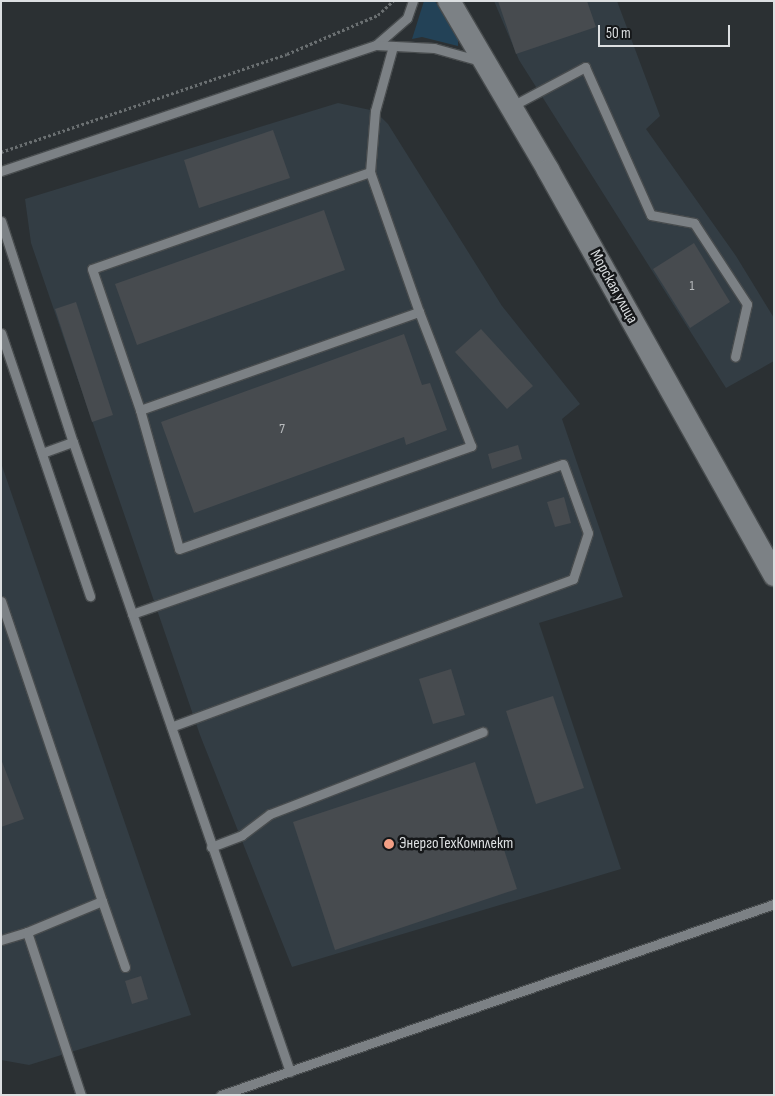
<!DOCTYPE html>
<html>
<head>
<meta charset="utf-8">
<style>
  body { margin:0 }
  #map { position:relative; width:775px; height:1096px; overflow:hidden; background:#2b3033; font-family:"Sofia Sans Condensed",sans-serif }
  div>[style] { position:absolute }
  .built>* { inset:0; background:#333d44 }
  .green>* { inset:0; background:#234257 }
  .building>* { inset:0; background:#474b4f }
  .path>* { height:3px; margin-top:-1.5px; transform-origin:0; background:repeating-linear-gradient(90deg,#6a6f71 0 2.5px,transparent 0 5px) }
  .roads { filter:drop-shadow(1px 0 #484c4e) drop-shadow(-1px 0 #484c4e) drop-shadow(0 1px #484c4e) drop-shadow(0 -1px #484c4e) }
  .service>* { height:9px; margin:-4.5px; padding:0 4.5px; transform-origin:4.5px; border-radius:4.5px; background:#7c8185 }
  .tertiary>* { height:22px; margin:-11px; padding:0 11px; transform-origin:11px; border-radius:11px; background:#7c8185 }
  .dots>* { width:14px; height:14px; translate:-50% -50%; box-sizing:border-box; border:2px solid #151719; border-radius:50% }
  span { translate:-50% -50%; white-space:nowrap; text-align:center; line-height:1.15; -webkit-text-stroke:5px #151719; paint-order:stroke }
  .number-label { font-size:14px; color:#b7babc }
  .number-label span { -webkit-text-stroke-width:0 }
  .street-label { font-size:16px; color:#dcdfe1 }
  .poi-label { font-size:16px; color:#dcdfe1 }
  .left { translate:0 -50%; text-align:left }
  .frame { position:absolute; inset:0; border:2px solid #dcdfe1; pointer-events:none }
  .scale { position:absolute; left:598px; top:25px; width:132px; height:22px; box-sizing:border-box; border:2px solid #dcdfe1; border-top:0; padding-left:6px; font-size:15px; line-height:18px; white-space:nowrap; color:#dcdfe1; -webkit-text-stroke:4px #151719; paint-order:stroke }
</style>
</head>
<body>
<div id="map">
  <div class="built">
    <div style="clip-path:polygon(494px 1px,617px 1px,660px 116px,646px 129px,736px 256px,774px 318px,774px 361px,726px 388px,519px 60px)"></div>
    <div style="clip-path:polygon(338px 103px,375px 111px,388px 124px,502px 306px,580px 404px,562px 419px,623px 597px,539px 623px,621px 869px,292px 967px,200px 735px,31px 243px,25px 199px)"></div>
    <div style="clip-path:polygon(1px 463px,191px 1015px,29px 1065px,1px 1060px)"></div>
  </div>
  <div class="green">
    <div style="clip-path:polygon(424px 1px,435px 1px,458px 39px,458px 46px,422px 37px,412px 39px)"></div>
  </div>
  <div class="building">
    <div style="clip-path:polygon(498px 1px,587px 1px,596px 27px,516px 54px)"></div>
    <div style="clip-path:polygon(273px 130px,290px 178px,199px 208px,184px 160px)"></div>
    <div style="clip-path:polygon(324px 210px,345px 270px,137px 345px,115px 284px)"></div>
    <div style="clip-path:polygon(694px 243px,730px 302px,690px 328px,653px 269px)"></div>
    <div style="clip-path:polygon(76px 302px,113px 415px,92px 422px,55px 309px)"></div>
    <div style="clip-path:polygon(481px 329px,533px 386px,507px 409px,455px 352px)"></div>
    <div style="clip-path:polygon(404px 334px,422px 385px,430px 383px,447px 430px,406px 445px,404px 437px,194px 513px,161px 422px)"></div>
    <div style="clip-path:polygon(518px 445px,522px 459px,492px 469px,488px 454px)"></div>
    <div style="clip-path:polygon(564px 497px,571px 523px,555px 527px,547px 502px)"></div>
    <div style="clip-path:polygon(451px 669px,465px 715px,433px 724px,419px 679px)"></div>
    <div style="clip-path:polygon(553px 696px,584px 788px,536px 804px,506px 711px)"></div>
    <div style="clip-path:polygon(1px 759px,24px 819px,1px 827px)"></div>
    <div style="clip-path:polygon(475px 762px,517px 889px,335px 950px,293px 822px)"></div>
    <div style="clip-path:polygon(141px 976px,148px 999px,132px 1004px,125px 981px)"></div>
  </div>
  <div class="path">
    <div style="left:1px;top:152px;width:302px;rotate:-18.9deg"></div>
    <div style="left:287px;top:54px;width:99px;rotate:-23.2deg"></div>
    <div style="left:378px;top:15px;width:21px;rotate:-43deg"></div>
  </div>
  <div class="roads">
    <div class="service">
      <div style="left:376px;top:45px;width:41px;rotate:-41.1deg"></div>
      <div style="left:407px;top:18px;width:18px;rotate:-71deg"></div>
      <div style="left:512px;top:106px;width:83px;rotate:-28.1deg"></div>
      <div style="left:585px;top:67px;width:162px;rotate:66deg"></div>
      <div style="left:651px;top:215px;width:44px;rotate:10.5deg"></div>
      <div style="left:694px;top:223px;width:97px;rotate:56.8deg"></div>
      <div style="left:747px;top:304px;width:54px;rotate:102.8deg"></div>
      <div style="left:1px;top:171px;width:396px;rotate:-18.6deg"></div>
      <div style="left:376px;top:45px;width:58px;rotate:3deg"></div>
      <div style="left:434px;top:48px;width:49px;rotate:15.5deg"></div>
      <div style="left:370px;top:172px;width:294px;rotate:160.8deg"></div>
      <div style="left:92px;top:269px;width:149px;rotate:71.2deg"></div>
      <div style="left:140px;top:410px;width:144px;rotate:74.3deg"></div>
      <div style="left:179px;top:549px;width:310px;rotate:-19.4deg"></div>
      <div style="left:471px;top:446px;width:144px;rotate:-111.2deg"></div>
      <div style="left:1px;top:221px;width:232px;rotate:72deg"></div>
      <div style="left:73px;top:442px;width:666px;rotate:70.99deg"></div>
      <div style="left:1px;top:333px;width:278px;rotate:71.3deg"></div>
      <div style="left:140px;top:410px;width:296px;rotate:-19.4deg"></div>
      <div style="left:419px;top:312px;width:148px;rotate:-109.3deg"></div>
      <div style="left:370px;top:172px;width:61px;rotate:-85.3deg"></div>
      <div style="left:375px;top:111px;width:67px;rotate:-74.5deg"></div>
      <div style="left:42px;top:453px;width:33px;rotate:-20deg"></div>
      <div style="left:1px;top:601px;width:317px;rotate:71.4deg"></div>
      <div style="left:102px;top:901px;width:81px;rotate:157.5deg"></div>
      <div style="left:132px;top:614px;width:456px;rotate:-19.2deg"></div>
      <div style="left:563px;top:464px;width:73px;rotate:70.1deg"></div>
      <div style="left:588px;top:533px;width:48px;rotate:108.1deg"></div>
      <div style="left:573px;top:579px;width:428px;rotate:159.8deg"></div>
      <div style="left:211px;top:847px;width:33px;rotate:-21deg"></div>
      <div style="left:242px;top:835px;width:35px;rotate:-37deg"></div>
      <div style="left:270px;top:814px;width:228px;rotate:-21.1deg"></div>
      <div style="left:102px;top:901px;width:70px;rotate:70.8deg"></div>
      <div style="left:1px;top:940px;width:27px;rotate:-17deg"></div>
      <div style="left:27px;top:932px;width:172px;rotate:71.7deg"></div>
      <div style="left:221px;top:1095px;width:585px;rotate:-19.05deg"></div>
    </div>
    <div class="tertiary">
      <div style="left:449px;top:1px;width:196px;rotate:59.6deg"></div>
      <div style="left:548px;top:170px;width:464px;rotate:60.8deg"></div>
    </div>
  </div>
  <div class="dots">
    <div style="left:389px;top:844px;background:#f39f85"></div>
  </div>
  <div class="number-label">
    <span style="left:692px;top:286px">1</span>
    <span style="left:282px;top:429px">7</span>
  </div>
  <div class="street-label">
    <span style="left:613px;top:287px;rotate:61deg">Морская улица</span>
  </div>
  <div class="poi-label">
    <span class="left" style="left:399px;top:844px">ЭнергоТехКомплект</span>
  </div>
  <div class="frame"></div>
  <div class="scale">50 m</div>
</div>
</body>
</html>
